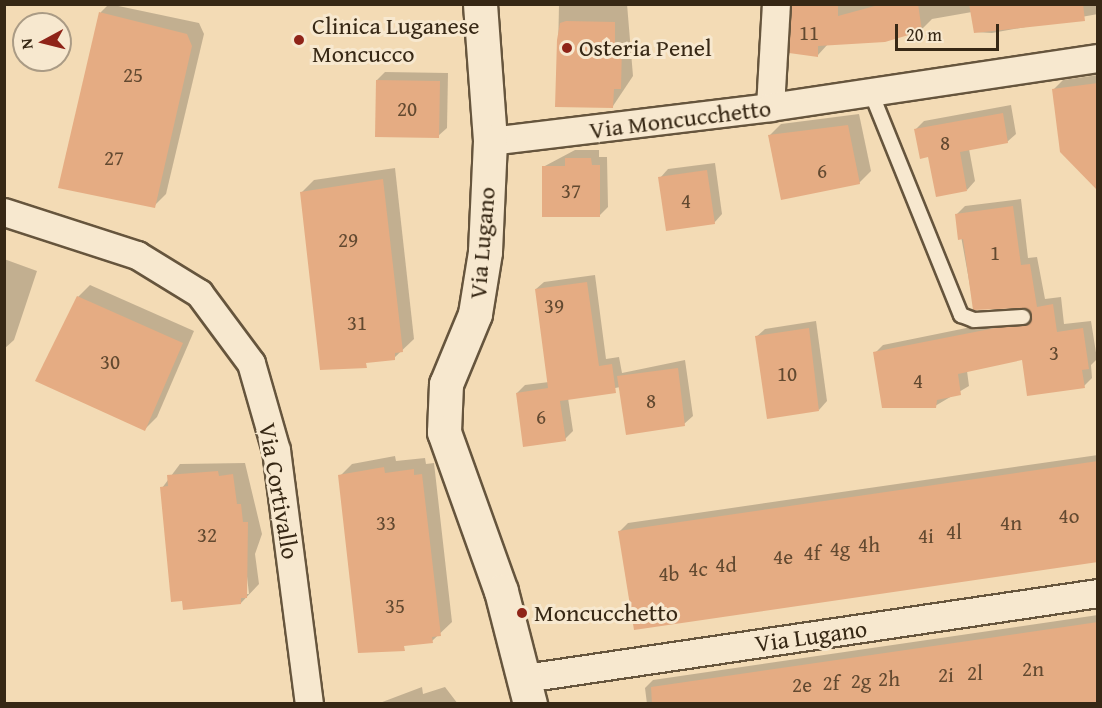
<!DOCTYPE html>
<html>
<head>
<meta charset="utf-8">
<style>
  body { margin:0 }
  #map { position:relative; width:1102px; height:708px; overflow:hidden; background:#f3dbb5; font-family:"Gentium Book Plus",serif }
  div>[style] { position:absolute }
  .shadow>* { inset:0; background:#0003 }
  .building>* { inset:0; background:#e5ac83 }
  .roads { filter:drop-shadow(2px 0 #66553d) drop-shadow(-2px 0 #66553d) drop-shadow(0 2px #66553d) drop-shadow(0 -2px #66553d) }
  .service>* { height:14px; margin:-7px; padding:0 7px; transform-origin:7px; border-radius:7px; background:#f7e8cf }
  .minor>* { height:27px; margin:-13.5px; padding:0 13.5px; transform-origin:13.5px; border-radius:13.5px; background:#f7e8cf }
  .tertiary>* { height:33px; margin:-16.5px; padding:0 16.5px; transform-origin:16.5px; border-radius:16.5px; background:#f7e8cf }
  .dots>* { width:16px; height:16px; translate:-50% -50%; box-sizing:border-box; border:3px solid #f7e8cf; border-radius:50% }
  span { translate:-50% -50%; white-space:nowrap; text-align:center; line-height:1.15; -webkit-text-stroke:6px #f7e8cf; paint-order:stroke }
  .number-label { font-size:21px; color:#624930 }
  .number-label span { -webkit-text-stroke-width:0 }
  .poi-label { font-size:24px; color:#372815 }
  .left { translate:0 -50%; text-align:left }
  .street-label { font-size:24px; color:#372815 }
  .frame { position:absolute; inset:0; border:6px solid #372815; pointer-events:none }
  .north { position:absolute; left:12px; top:12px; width:60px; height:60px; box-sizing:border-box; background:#f7e8cf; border:2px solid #aa9b85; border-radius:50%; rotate:263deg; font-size:16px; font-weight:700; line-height:24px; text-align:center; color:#372815 }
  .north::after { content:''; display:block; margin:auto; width:21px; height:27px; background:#8f2418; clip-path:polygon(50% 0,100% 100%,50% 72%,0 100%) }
  .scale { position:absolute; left:895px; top:24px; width:104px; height:27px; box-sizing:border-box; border:3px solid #372815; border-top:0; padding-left:8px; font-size:18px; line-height:21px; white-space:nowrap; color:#372815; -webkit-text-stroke:4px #f7e8cf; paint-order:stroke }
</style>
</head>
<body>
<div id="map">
  <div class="shadow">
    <div style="clip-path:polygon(109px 4px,199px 23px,204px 34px,166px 194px,154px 206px,60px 187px,101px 12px)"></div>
    <div style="clip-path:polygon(559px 4px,627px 4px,633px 76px,613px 106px,557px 105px)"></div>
    <div style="clip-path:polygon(793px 4px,1098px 4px,1098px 14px,992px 33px,975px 32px,972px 12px,932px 19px,921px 30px,828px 44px,818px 55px)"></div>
    <div style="clip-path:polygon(385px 72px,448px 73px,447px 128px,438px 136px,377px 80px)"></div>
    <div style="clip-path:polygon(1098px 75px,1098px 189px,1054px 89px,1063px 80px)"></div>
    <div style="clip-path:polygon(1011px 105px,1016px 134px,1007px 142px,969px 149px,975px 181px,967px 190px,929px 156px,916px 129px,924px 121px)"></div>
    <div style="clip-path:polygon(859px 114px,871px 171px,859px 183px,769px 136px,781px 124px)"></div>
    <div style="clip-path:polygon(575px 150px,599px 150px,599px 157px,607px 157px,608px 207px,600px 215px,543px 167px)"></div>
    <div style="clip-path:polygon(715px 163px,722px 214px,714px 223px,660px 178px,668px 169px)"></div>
    <div style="clip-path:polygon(395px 168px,414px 339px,394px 358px,322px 368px,302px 192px,314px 180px)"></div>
    <div style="clip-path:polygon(1021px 199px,1028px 258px,1037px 257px,1045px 299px,1061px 297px,1064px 324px,1091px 321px,1097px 359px,1091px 365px,1092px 378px,1084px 386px,1023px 358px,967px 371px,969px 386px,935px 406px,875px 353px,883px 345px,1030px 315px,1024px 307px,974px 308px,957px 214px,965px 206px)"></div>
    <div style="clip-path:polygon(4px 259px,37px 271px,14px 340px,4px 349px)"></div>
    <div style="clip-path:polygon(595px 275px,606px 359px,619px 357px,622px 373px,685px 360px,693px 416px,684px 424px,620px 387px,568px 398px,573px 431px,565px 439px,517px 393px,525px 385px,549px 382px,536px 289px,544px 282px)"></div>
    <div style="clip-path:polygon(90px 285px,194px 331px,157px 417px,145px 429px,78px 297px)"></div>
    <div style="clip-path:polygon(816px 321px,827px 401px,819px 410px,756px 337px,765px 329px)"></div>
    <div style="clip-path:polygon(1098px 455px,1098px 560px,620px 531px,628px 523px)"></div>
    <div style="clip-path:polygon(395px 456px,396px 461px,425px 458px,426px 464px,434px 463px,452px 622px,432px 641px,360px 652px,340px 476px,352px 464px)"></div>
    <div style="clip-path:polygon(evenodd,245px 463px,262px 534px,255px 554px,259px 584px,241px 603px,162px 488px,180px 464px,245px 463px,245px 559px,249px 594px,245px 594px,245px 559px)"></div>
    <div style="clip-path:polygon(1098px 615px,1098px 704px,647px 704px,645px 688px,653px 680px)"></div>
    <div style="clip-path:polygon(422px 687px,423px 694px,445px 687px,458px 704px,377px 704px)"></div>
  </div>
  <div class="building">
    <div style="clip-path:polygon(792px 4px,838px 4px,838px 16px,882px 4px,918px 4px,922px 31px,885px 42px,818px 46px,818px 57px,789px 53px)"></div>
    <div style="clip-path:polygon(969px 4px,1083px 4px,1085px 21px,974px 33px)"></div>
    <div style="clip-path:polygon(99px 12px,187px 34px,192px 46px,155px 208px,58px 188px)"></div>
    <div style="clip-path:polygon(566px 21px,615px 22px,615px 45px,622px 45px,621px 89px,614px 89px,613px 108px,555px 107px,557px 40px,560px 23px)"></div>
    <div style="clip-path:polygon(376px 80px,440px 81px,439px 138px,375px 137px)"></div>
    <div style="clip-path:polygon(1098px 83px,1098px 191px,1060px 152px,1052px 89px)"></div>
    <div style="clip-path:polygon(1003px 113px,1008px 143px,960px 152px,967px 191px,936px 197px,928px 157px,920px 159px,914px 129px)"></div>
    <div style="clip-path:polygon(848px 125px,860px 184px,781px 200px,768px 135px)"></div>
    <div style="clip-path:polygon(565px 158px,591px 158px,592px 165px,600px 165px,600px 217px,542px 217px,542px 166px,565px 166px)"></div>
    <div style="clip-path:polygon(707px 170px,715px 224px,666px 231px,658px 177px)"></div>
    <div style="clip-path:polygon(383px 179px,403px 352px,395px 353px,395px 360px,366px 363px,367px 368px,320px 370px,300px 192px)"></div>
    <div style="clip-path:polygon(1013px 206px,1021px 265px,1030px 264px,1037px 307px,1053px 304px,1057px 332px,1083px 328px,1089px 369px,1082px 370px,1085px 388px,1027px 396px,1022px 360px,958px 374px,961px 395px,937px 400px,936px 408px,882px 408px,873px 352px,1031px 321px,1031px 313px,1023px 308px,973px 310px,963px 239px,958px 240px,955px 214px)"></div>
    <div style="clip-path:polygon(587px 282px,599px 366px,612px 364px,616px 393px,560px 401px,566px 441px,523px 447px,516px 393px,548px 388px,535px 289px)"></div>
    <div style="clip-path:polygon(77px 296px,183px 343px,145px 431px,35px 381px)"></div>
    <div style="clip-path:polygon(809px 328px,819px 411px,767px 419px,755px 336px)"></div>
    <div style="clip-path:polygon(678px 368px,685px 426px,626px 435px,617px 376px)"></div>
    <div style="clip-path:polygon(1098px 461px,1098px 562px,634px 630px,618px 531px)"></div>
    <div style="clip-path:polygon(384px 467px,385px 473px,414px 469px,414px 475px,422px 474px,441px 636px,432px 637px,433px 643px,404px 646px,405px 651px,358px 653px,338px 475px)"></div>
    <div style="clip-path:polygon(218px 471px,219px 476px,233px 474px,237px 504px,241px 504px,243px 522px,248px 522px,247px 598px,241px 598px,241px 604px,183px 610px,182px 601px,171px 602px,160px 487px,168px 486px,167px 475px)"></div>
    <div style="clip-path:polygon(1098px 622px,1098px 704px,652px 704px,651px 687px)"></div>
  </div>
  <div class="roads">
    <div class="service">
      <div style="left:870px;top:90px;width:243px;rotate:68deg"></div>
      <div style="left:961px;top:315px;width:14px;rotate:21deg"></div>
      <div style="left:974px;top:320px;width:49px;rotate:-3.5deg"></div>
    </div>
    <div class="minor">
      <div style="left:770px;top:107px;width:103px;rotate:-86.7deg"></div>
      <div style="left:490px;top:141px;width:282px;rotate:-6.9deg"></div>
      <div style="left:770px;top:107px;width:332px;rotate:-8.5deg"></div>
      <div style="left:4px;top:212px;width:140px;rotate:17.9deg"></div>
      <div style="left:137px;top:255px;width:73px;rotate:31.5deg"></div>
      <div style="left:199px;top:293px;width:87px;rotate:53.4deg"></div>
      <div style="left:251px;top:363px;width:91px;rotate:74deg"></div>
      <div style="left:276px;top:450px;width:256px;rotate:82.6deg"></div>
      <div style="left:525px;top:678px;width:579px;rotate:-8.44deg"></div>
    </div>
    <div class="tertiary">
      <div style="left:480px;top:4px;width:137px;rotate:85.8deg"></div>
      <div style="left:490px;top:141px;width:111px;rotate:92.6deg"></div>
      <div style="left:485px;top:252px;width:63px;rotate:99.2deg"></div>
      <div style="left:475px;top:314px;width:76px;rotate:112.5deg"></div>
      <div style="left:446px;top:384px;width:48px;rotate:92.4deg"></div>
      <div style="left:444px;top:432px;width:169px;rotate:70.3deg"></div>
      <div style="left:501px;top:591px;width:117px;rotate:75.6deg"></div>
    </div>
  </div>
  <div class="dots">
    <div style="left:299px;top:40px;background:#8f2418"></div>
    <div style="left:567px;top:48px;background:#8f2418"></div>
    <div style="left:522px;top:613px;background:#8f2418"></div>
  </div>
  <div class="number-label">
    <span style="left:809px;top:33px">11</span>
    <span style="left:133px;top:75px">25</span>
    <span style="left:407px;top:109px">20</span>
    <span style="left:945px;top:143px">8</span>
    <span style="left:114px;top:158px">27</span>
    <span style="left:822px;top:171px">6</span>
    <span style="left:571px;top:191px">37</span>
    <span style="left:686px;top:201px">4</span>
    <span style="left:348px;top:240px">29</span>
    <span style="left:995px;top:253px">1</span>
    <span style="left:554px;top:306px">39</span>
    <span style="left:357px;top:323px">31</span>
    <span style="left:1054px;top:353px">3</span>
    <span style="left:110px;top:362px">30</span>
    <span style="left:787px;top:374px">10</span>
    <span style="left:918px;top:381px">4</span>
    <span style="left:651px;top:401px">8</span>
    <span style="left:541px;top:417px">6</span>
    <span style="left:1069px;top:516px">4o</span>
    <span style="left:386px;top:523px">33</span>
    <span style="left:1011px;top:523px">4n</span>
    <span style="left:954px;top:532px">4l</span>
    <span style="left:207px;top:535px">32</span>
    <span style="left:926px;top:536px">4i</span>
    <span style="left:869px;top:545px">4h</span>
    <span style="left:840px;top:549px">4g</span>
    <span style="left:812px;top:553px">4f</span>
    <span style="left:783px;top:557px">4e</span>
    <span style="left:726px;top:565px">4d</span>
    <span style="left:698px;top:569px">4c</span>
    <span style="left:669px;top:574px">4b</span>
    <span style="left:395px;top:606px">35</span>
    <span style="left:1033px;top:669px">2n</span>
    <span style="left:975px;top:673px">2l</span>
    <span style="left:946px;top:675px">2i</span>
    <span style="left:889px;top:679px">2h</span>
    <span style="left:861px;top:681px">2g</span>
    <span style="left:831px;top:683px">2f</span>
    <span style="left:802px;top:685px">2e</span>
  </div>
  <div class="poi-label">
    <span class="left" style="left:312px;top:40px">Clinica Luganese<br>Moncucco</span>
    <span class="left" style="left:579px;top:48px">Osteria Penel</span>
    <span class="left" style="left:534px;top:613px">Moncucchetto</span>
  </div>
  <div class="street-label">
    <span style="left:680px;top:119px;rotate:-7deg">Via Moncucchetto</span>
    <span style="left:482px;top:243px;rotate:-85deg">Via Lugano</span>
    <span style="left:279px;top:491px;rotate:80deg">Via Cortivallo</span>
    <span style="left:811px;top:636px;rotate:-8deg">Via Lugano</span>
  </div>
  <div class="frame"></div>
  <div class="north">N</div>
  <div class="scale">20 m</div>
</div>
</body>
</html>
